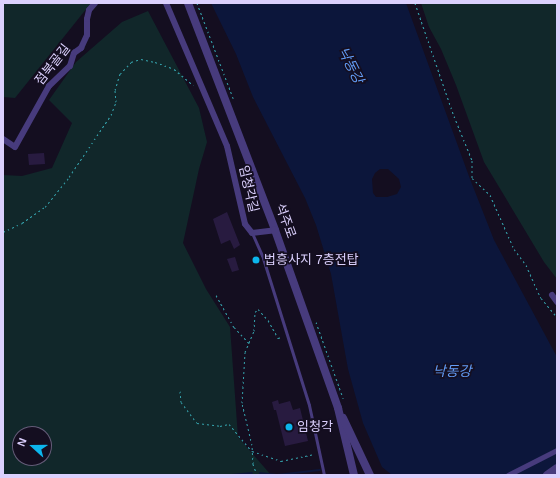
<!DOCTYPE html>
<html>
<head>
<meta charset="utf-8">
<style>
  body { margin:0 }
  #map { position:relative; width:560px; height:478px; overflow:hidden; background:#140e20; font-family:Helvetica,"Noto Sans KR",sans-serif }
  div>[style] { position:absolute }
  .green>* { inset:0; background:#11272a }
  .water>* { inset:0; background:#0c163b }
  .stream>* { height:2px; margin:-1px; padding:0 1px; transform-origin:1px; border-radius:1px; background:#0c163b }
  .building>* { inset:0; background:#281b40 }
  .path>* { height:1px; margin-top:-0.5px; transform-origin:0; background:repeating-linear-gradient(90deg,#34a2ac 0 2px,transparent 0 5px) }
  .service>* { height:3px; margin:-1.5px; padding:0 1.5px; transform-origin:1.5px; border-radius:1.5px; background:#473b7d }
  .pedestrian>* { height:4.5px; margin:-2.25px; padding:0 2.25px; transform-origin:2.25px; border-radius:2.25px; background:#473b7d }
  .minor>* { height:6px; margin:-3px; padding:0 3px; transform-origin:3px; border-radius:3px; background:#473b7d }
  .tertiary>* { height:8px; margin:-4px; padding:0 4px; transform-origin:4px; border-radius:4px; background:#473b7d }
  .dots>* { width:11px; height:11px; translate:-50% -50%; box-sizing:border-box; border:2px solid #140e20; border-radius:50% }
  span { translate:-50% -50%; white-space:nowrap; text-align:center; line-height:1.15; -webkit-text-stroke:3.5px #140e20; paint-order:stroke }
  .street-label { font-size:13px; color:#dbd0fd }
  .poi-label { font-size:13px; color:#dbd0fd }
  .left { translate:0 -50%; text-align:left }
  .water-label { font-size:14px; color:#639df7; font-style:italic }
  .frame { position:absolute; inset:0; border:4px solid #dbd0fd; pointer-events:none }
  .north { position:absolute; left:12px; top:426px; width:40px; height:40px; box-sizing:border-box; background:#140e20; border:1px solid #645c78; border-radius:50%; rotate:291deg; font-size:11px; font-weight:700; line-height:16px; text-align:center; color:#dbd0fd }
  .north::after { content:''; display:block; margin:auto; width:14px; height:18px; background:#0cb5ec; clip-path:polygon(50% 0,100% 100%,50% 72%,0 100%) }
</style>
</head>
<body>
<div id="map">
  <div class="green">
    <div style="clip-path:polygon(3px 3px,91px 3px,15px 98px,3px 97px)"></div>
    <div style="clip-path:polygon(421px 3px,557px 3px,557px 279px,544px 262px,484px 162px,456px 85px,441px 49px,429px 27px)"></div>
    <div style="clip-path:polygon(evenodd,148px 11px,199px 108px,207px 142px,199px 169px,183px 243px,206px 289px,230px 327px,238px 437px,271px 475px,3px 475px,3px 175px,22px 176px,52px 168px,72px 123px,49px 100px,76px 62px,122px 22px,148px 11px,20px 434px,44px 434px,44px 458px,20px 458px,20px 434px)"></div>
  </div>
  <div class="water">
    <div style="clip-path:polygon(evenodd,211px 3px,406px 3px,470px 179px,494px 240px,557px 357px,557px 475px,392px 475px,382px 467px,363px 423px,348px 369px,331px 274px,316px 225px,305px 198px,253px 97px,236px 54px,211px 3px,380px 169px,388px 169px,399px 179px,401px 187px,397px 194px,387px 197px,376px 197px,373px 193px,372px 179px,375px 173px,380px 169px)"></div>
  </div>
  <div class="stream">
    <div style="left:260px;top:473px;width:17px;rotate:7deg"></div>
    <div style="left:277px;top:475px;width:43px;rotate:-6.6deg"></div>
    <div style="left:232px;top:475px;width:20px;rotate:-6deg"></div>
  </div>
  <div class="building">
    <div style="clip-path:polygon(44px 153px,45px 164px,29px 165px,28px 154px)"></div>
    <div style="clip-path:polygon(227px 212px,240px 245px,234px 249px,230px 240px,221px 244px,213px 219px)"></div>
    <div style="clip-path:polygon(235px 257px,239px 270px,232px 272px,227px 259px)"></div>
    <div style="clip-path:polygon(278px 400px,279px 404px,290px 401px,293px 410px,300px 408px,308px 441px,285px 446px,276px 410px,274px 410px,272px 402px)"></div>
  </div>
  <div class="path">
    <div style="left:197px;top:3px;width:102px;rotate:69.2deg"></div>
    <div style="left:415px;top:3px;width:120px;rotate:71deg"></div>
    <div style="left:454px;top:116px;width:48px;rotate:67.8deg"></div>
    <div style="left:472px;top:160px;width:18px;rotate:90deg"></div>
    <div style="left:472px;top:178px;width:25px;rotate:43deg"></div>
    <div style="left:490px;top:195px;width:59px;rotate:66deg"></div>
    <div style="left:514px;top:249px;width:20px;rotate:53deg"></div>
    <div style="left:526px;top:265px;width:36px;rotate:66deg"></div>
    <div style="left:541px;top:298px;width:25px;rotate:50deg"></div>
    <div style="left:3px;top:232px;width:21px;rotate:-25deg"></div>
    <div style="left:22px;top:223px;width:28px;rotate:-35deg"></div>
    <div style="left:45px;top:207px;width:38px;rotate:-51deg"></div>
    <div style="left:69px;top:177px;width:75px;rotate:-55.9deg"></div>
    <div style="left:111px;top:115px;width:14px;rotate:-69deg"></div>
    <div style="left:116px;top:102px;width:12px;rotate:-95deg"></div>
    <div style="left:115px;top:90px;width:17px;rotate:-73deg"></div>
    <div style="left:120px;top:74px;width:16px;rotate:-47deg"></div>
    <div style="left:131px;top:62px;width:10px;rotate:-17deg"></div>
    <div style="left:141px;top:59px;width:14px;rotate:12deg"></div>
    <div style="left:155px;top:62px;width:20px;rotate:20deg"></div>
    <div style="left:174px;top:69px;width:25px;rotate:40deg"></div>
    <div style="left:216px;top:295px;width:37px;rotate:61deg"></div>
    <div style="left:234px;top:327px;width:22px;rotate:47deg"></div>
    <div style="left:316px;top:322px;width:81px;rotate:70.4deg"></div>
    <div style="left:180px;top:391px;width:11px;rotate:85deg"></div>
    <div style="left:181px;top:402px;width:26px;rotate:53deg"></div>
    <div style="left:197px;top:423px;width:23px;rotate:7deg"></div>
    <div style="left:220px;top:426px;width:9px;rotate:-13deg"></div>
    <div style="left:229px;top:424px;width:35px;rotate:50deg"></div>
    <div style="left:252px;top:451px;width:31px;rotate:19deg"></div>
    <div style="left:281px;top:461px;width:33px;rotate:-12deg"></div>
    <div style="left:257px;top:475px;width:12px;rotate:-110deg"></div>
    <div style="left:253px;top:464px;width:19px;rotate:-93deg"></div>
    <div style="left:252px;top:445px;width:43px;rotate:-103.4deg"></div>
    <div style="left:242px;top:403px;width:51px;rotate:-86.6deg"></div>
    <div style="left:245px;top:352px;width:23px;rotate:-67deg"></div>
    <div style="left:254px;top:331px;width:19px;rotate:-87deg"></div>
    <div style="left:255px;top:312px;width:4px;rotate:-45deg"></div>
    <div style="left:258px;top:309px;width:15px;rotate:48deg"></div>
    <div style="left:268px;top:320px;width:21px;rotate:61deg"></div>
    <div style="left:278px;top:338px;width:4px;rotate:-14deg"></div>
  </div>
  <div class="service">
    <div style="left:252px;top:233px;width:24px;rotate:66deg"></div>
    <div style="left:262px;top:255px;width:157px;rotate:72.6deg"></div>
    <div style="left:309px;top:405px;width:72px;rotate:77.9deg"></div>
  </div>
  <div class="pedestrian">
    <div style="left:508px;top:475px;width:55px;rotate:-27deg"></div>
  </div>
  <div class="minor">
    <div style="left:166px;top:3px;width:155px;rotate:66.9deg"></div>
    <div style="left:227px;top:146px;width:80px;rotate:77deg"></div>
    <div style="left:245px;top:224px;width:11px;rotate:52deg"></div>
    <div style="left:252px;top:233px;width:23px;rotate:-7deg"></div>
    <div style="left:3px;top:139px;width:14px;rotate:34deg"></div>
    <div style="left:15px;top:147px;width:70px;rotate:-60.9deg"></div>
    <div style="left:49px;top:86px;width:29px;rotate:-44deg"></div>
    <div style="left:70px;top:66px;width:14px;rotate:-73deg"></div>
    <div style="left:74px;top:53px;width:9px;rotate:-36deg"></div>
    <div style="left:81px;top:48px;width:14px;rotate:-65deg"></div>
    <div style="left:87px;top:35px;width:16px;rotate:-90deg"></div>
    <div style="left:87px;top:19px;width:9px;rotate:-77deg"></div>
    <div style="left:89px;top:10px;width:9px;rotate:-49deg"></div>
    <div style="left:552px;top:295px;width:9px;rotate:54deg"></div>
  </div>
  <div class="tertiary">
    <div style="left:188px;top:3px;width:243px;rotate:69deg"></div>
    <div style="left:275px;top:230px;width:189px;rotate:70.5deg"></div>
    <div style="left:338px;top:408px;width:69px;rotate:76.6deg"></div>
    <div style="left:343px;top:418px;width:63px;rotate:64.7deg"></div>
    <div style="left:547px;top:475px;width:12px;rotate:-35deg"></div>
  </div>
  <div class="dots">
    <div style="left:256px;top:260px;background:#0cb5ec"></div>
    <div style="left:289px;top:427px;background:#0cb5ec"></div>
  </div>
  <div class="street-label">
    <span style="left:53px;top:65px;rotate:-52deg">점북골길</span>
    <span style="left:248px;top:189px;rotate:77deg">임청각길</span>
    <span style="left:285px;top:221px;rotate:70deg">석주로</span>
  </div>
  <div class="poi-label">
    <span class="left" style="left:264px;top:260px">법흥사지 7층전탑</span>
    <span class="left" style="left:297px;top:427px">임청각</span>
  </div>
  <div class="water-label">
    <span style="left:351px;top:65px;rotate:63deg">낙동강</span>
    <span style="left:452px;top:371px">낙동강</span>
  </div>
  <div class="frame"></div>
  <div class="north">N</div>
</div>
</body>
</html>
